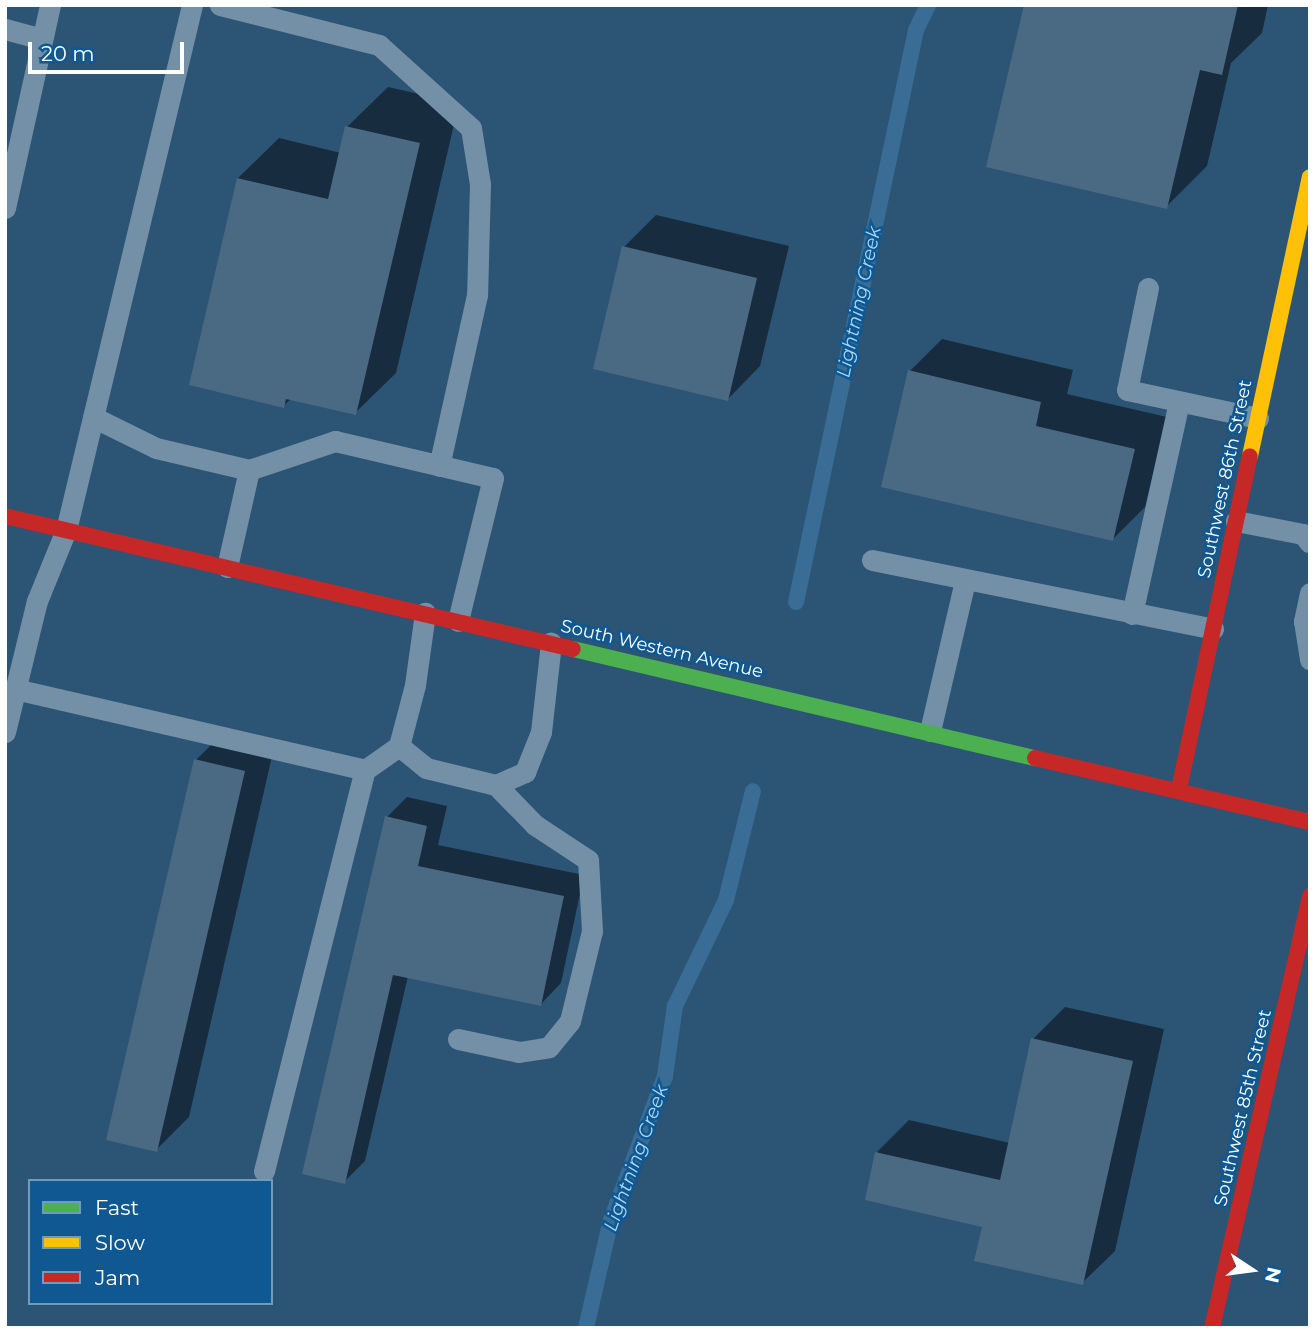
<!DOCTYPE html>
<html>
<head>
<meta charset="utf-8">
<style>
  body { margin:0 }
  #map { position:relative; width:1315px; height:1333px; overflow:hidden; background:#2c5474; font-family:Montserrat,sans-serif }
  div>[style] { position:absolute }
  .shadow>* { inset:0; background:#0007 }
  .stream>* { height:16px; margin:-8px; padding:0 8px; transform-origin:8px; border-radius:8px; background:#3a6d96 }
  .building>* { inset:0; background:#4a6a83 }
  .lane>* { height:21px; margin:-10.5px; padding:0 10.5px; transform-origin:10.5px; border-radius:10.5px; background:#7490a7 }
  .fast>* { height:16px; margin:-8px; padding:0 8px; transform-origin:8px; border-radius:8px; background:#4caf50 }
  .slow>* { height:16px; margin:-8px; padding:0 8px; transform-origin:8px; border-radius:8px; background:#ffc107 }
  .jam>* { height:16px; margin:-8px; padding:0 8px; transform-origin:8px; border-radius:8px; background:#c62828 }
  span { translate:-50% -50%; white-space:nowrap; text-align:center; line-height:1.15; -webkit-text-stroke:5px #0f5891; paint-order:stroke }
  .street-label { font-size:18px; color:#fff }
  .water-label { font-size:19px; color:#a6d7fa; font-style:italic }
  .frame { position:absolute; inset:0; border:7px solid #fff; pointer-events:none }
  .legend { position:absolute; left:28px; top:1179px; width:245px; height:126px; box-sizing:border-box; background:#0f5891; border:2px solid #6f9bbd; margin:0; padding:9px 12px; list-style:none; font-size:21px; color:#fff }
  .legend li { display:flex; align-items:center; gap:14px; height:35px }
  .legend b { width:35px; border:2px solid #6f9bbd }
  .north { position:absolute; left:1217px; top:1235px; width:70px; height:70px; -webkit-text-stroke:5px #0f5891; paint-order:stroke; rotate:103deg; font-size:19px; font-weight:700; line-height:28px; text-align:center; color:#fff }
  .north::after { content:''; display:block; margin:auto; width:24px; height:32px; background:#fff; clip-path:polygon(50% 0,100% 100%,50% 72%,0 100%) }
  .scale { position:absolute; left:28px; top:42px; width:156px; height:32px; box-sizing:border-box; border:4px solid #fff; border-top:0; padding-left:9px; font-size:21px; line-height:24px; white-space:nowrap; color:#fff; -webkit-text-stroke:5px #0f5891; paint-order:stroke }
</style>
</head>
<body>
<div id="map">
  <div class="shadow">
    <div style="clip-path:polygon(1026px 5px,1268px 5px,1262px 33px,1231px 63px,1207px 166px,1166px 207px)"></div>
    <div style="clip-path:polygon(388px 87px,459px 103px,396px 373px,355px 413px,291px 399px,283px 406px,238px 178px,279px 138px,341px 153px,347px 127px)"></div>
    <div style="clip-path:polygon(656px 215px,789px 246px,760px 366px,728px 399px,624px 247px)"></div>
    <div style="clip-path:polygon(942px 339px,1073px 370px,1067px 394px,1167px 417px,1145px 507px,1113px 539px,910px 371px)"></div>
    <div style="clip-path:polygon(228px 728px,276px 739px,189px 1117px,156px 1150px,196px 760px)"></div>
    <div style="clip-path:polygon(407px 797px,447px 806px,438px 845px,584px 875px,561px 983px,541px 1004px,408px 976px,365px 1161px,344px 1182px,387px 817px)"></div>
    <div style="clip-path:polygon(1065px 1007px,1164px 1029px,1115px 1251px,1082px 1283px,984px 1226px,877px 1152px,909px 1120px,1010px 1143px,1033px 1039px)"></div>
  </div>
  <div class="stream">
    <div style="left:796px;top:602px;width:584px;rotate:-78.15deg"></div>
    <div style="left:916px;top:30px;width:28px;rotate:-64deg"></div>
    <div style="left:586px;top:1328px;width:111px;rotate:-77deg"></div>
    <div style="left:611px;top:1220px;width:154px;rotate:-69.4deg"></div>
    <div style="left:665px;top:1076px;width:71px;rotate:-81.9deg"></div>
    <div style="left:675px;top:1006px;width:118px;rotate:-64.3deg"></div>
    <div style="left:726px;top:900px;width:112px;rotate:-76.1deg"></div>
  </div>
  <div class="building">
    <div style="clip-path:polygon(1024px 5px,1238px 5px,1222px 75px,1200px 70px,1167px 209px,986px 167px)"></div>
    <div style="clip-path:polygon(345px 126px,420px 143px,356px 415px,286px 399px,284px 408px,189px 385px,237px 178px,328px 199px)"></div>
    <div style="clip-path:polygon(622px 246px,757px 278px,728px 401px,593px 369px)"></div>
    <div style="clip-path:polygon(908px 370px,1041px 402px,1036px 426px,1135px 449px,1113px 541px,881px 487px)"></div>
    <div style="clip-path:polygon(194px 759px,245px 771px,157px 1152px,106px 1140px)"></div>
    <div style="clip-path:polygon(385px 816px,427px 826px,418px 866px,564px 896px,541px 1006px,393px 975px,345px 1184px,302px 1174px)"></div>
    <div style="clip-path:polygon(1031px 1038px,1133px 1061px,1083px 1285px,974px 1261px,982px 1227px,865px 1200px,875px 1152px,1000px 1180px)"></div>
  </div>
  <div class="lane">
    <div style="left:220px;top:5px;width:164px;rotate:14.1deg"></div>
    <div style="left:379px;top:45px;width:124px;rotate:42.1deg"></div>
    <div style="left:471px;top:128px;width:57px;rotate:80.9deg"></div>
    <div style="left:480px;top:184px;width:111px;rotate:91.5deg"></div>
    <div style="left:477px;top:295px;width:175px;rotate:102.5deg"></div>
    <div style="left:5px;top:29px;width:38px;rotate:15deg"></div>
    <div style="left:5px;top:208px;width:208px;rotate:-77.5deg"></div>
    <div style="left:1148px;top:288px;width:104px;rotate:101.6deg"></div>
    <div style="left:1127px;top:390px;width:134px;rotate:12.1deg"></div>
    <div style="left:93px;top:417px;width:70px;rotate:26.2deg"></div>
    <div style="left:156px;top:448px;width:96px;rotate:13.3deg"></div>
    <div style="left:249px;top:470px;width:91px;rotate:-18.6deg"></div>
    <div style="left:335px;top:441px;width:162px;rotate:13.2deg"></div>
    <div style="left:493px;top:478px;width:147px;rotate:103.8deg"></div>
    <div style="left:1236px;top:521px;width:68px;rotate:11deg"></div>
    <div style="left:1303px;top:534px;width:11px;rotate:52deg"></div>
    <div style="left:872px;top:560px;width:348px;rotate:11.4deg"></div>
    <div style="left:227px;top:567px;width:99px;rotate:-77.2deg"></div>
    <div style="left:1310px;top:593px;width:29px;rotate:102deg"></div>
    <div style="left:1304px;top:621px;width:39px;rotate:81deg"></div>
    <div style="left:1132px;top:614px;width:217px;rotate:-77.5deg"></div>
    <div style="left:15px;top:689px;width:359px;rotate:13deg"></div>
    <div style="left:930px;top:731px;width:154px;rotate:-76.9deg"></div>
    <div style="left:5px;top:732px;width:135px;rotate:-76.3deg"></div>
    <div style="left:37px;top:601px;width:77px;rotate:-67.8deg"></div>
    <div style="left:66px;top:530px;width:540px;rotate:-76.5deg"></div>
    <div style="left:399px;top:746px;width:35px;rotate:39deg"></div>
    <div style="left:426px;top:768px;width:72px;rotate:13.7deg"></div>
    <div style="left:496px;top:785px;width:32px;rotate:-24deg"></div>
    <div style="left:525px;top:772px;width:43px;rotate:-68.2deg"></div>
    <div style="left:541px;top:732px;width:90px;rotate:-83.6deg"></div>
    <div style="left:458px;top:1039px;width:62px;rotate:12deg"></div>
    <div style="left:519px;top:1052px;width:30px;rotate:-9deg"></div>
    <div style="left:549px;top:1047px;width:33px;rotate:-51deg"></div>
    <div style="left:570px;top:1021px;width:93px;rotate:-76.3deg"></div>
    <div style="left:592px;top:931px;width:71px;rotate:-93.2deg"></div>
    <div style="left:588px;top:860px;width:64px;rotate:-146.6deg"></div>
    <div style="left:535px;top:825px;width:56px;rotate:-134.3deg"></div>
    <div style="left:264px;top:1171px;width:414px;rotate:-75.9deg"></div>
    <div style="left:365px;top:770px;width:42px;rotate:-35.2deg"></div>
    <div style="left:399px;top:746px;width:63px;rotate:-75.3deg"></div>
    <div style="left:415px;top:685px;width:73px;rotate:-82.1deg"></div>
  </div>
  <div class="fast">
    <div style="left:573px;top:649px;width:475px;rotate:13.3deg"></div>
  </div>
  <div class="slow">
    <div style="left:1250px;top:456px;width:285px;rotate:-77.9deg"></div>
  </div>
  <div class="jam">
    <div style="left:5px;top:516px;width:583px;rotate:13.18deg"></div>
    <div style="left:1035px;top:758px;width:282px;rotate:13.1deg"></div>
    <div style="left:1179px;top:789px;width:340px;rotate:-78deg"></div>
    <div style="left:1212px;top:1328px;width:443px;rotate:-77.2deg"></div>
  </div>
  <div class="street-label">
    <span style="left:1225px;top:479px;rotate:-78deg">Southwest 86th Street</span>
    <span style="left:662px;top:649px;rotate:13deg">South Western Avenue</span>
    <span style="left:1243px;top:1108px;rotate:-77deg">Southwest 85th Street</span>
  </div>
  <div class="water-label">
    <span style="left:859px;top:302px;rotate:-78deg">Lightning Creek</span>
    <span style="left:636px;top:1158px;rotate:-70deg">Lightning Creek</span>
  </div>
  <div class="frame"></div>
  <ul class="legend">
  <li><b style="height:9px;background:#4caf50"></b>Fast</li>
  <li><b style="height:9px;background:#ffc107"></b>Slow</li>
  <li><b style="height:9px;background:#c62828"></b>Jam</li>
  </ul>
  <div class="north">N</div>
  <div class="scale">20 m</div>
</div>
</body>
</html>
